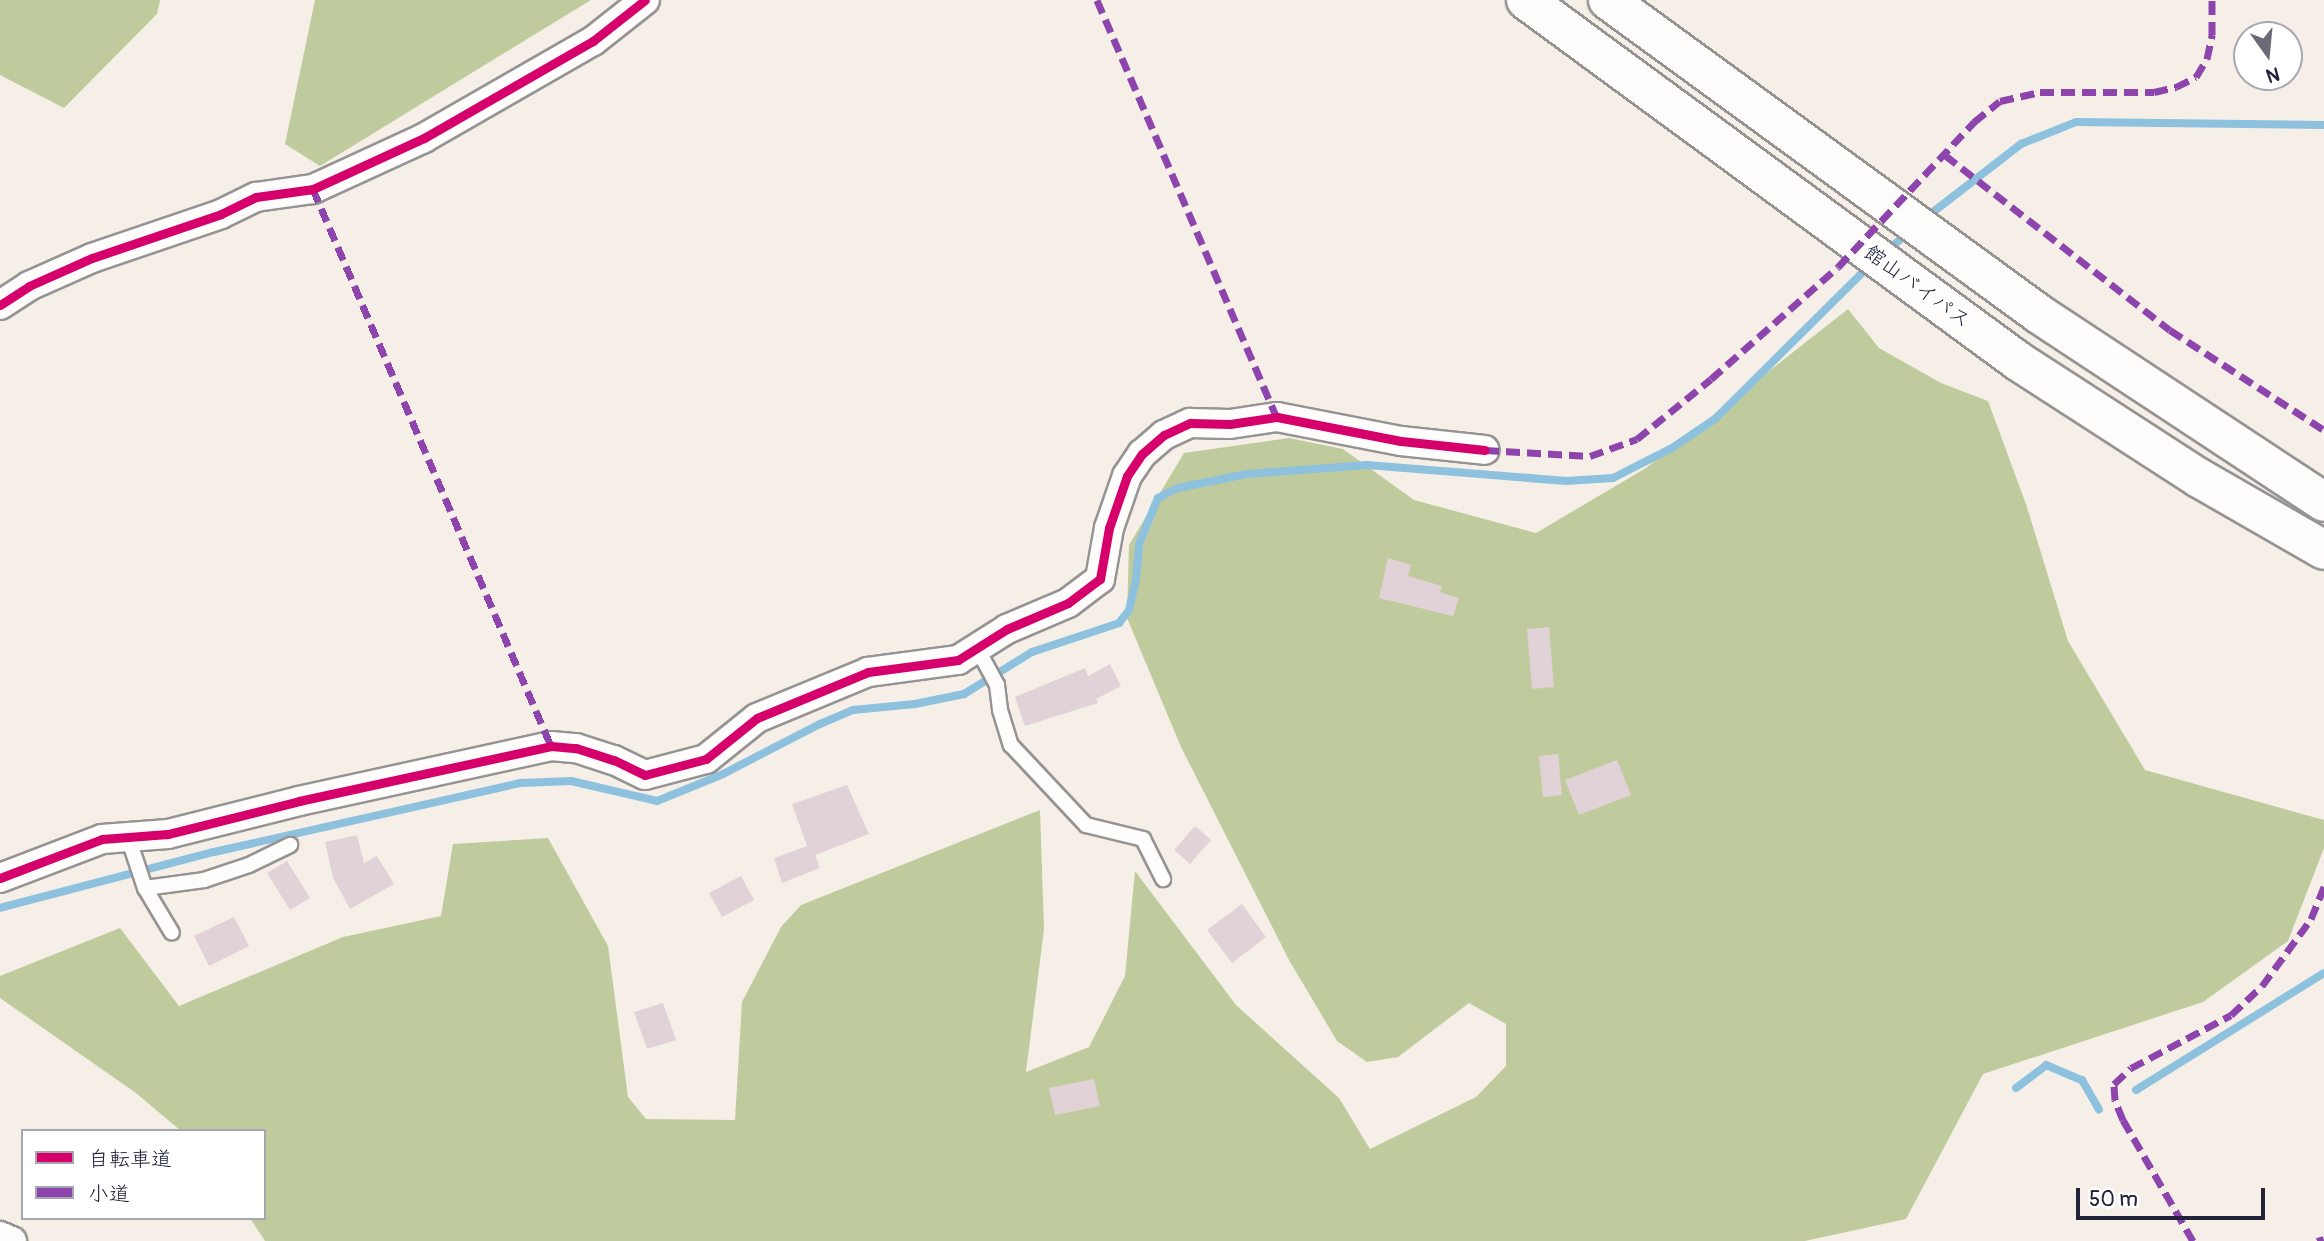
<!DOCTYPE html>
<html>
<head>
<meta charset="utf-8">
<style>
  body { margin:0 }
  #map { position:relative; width:2324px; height:1241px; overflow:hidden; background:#f5efe8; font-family:Pangolin,"Klee One",sans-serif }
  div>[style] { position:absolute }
  .forest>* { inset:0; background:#c0cb9d }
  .stream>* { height:8px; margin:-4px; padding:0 4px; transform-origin:4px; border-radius:4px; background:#8dc1de }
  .building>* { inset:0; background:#e1d2d7 }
  .roads { filter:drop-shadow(2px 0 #969393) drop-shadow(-2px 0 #969393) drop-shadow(0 2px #969393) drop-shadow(0 -2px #969393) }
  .lane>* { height:14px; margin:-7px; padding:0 7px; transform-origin:7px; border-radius:7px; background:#fefdfc }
  .street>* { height:28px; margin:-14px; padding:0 14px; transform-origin:14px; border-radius:14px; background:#fefdfc }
  .highway>* { height:38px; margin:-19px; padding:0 19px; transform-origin:19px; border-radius:19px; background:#fefdfc }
  .quiet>* { height:7px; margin-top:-3.5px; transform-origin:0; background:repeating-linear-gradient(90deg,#8e44ad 0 14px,transparent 0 21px) }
  .cycleway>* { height:9px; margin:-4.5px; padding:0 4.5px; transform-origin:4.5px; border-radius:4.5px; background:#d6006c }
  span { translate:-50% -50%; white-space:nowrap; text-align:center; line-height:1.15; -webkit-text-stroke:6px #fff; paint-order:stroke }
  .street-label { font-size:21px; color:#22223b }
  .legend { position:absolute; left:21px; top:1129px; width:245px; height:91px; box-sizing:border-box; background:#fff; border:2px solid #a7a7b1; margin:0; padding:9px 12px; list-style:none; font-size:21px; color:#22223b }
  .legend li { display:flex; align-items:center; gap:14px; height:35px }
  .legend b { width:35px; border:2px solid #a7a7b1 }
  .north { position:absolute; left:2233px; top:21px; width:70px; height:70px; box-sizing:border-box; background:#fff; border:2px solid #a7a7b1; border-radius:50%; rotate:165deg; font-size:19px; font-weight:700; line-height:28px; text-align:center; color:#22223b }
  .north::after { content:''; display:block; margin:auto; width:24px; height:32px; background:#6c6a78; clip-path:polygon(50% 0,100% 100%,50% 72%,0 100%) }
  .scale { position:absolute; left:2076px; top:1188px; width:189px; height:32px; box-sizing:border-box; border:4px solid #22223b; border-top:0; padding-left:9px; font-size:21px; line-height:24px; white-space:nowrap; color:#22223b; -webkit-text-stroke:5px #fff; paint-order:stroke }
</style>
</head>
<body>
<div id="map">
  <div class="forest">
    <div style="clip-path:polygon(0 0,160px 0,157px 14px,64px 108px,0 75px)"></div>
    <div style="clip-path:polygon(315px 0,591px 0,320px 166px,285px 144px)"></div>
    <div style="clip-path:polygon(1848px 309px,1879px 348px,1941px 383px,1988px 401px,2026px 504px,2068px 641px,2145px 770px,2324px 820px,2324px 848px,2288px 941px,2203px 1002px,1983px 1074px,1906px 1219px,1805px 1241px,265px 1241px,250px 1218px,264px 1218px,264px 1131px,181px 1131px,136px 1093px,0 998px,0 976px,120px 928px,179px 1006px,343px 937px,441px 916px,453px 844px,548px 838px,608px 946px,628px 1097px,646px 1119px,735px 1120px,742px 1002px,781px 927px,801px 905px,1040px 810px,1044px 929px,1026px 1072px,1089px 1047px,1125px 976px,1135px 871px,1236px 1005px,1339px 1098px,1370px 1149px,1476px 1097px,1506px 1066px,1506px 1024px,1469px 1003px,1398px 1057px,1367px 1062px,1337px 1041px,1289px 960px,1181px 747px,1127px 618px,1129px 545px,1184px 453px,1289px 438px,1343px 449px,1414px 500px,1536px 533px,1646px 468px)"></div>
  </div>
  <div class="stream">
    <div style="left:1924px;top:219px;width:123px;rotate:-37.7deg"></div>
    <div style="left:2021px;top:144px;width:59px;rotate:-21.8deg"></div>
    <div style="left:2076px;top:122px;width:248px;rotate:0.7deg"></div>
    <div style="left:1887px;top:251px;width:29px;rotate:-41deg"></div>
    <div style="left:0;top:908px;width:221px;rotate:-14.7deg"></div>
    <div style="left:214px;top:852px;width:315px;rotate:-12.7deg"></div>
    <div style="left:521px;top:783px;width:50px;rotate:-2.3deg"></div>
    <div style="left:571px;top:781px;width:88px;rotate:13.1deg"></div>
    <div style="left:657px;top:801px;width:71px;rotate:-22.2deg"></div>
    <div style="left:723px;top:774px;width:109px;rotate:-27.3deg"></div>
    <div style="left:820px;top:724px;width:36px;rotate:-23deg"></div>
    <div style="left:853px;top:710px;width:62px;rotate:-5.5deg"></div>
    <div style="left:915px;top:704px;width:50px;rotate:-11.5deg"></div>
    <div style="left:964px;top:694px;width:80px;rotate:-31.7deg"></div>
    <div style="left:1032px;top:652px;width:92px;rotate:-18.4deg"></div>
    <div style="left:1119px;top:623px;width:16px;rotate:-52deg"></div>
    <div style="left:1129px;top:610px;width:31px;rotate:-77deg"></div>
    <div style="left:1136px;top:580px;width:36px;rotate:-85deg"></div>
    <div style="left:1139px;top:544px;width:50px;rotate:-67.6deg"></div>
    <div style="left:1158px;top:498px;width:22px;rotate:-27deg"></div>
    <div style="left:1178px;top:488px;width:70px;rotate:-11.5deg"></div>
    <div style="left:1247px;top:474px;width:120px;rotate:-4.3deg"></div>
    <div style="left:1367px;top:465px;width:200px;rotate:4.6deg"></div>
    <div style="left:1566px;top:481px;width:47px;rotate:-3.7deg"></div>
    <div style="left:1613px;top:478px;width:66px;rotate:-27deg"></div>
    <div style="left:1672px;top:448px;width:52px;rotate:-34deg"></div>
    <div style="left:1715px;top:419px;width:217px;rotate:-44.8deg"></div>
    <div style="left:2016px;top:1088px;width:38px;rotate:-37deg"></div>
    <div style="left:2046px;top:1065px;width:39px;rotate:23deg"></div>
    <div style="left:2082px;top:1080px;width:34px;rotate:60deg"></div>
    <div style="left:2136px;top:1090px;width:221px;rotate:-31.9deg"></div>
  </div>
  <div class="building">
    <div style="clip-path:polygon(1388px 558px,1411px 565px,1408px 576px,1442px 586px,1440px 592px,1459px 598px,1453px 616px,1379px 598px)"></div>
    <div style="clip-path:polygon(1549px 627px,1554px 687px,1532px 689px,1527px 629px)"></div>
    <div style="clip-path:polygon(1110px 664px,1121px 686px,1096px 699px,1098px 703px,1025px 726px,1015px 697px,1085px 668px,1088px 676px)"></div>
    <div style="clip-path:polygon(1558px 754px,1562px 795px,1543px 797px,1539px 756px)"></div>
    <div style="clip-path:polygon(1617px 760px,1631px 795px,1579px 815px,1565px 780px)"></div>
    <div style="clip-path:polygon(847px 785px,869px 834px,815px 855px,820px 868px,782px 883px,774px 858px,807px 846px,792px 804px)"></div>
    <div style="clip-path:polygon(1195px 826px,1211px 840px,1190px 864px,1174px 850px)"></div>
    <div style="clip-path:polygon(357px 835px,364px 863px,377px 856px,394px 884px,350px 909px,333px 878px,325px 842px)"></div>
    <div style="clip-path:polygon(287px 861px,310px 898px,290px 910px,267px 873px)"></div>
    <div style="clip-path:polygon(741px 876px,754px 900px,722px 917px,709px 893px)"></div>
    <div style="clip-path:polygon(1242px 904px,1266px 937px,1232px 963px,1207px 930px)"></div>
    <div style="clip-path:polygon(234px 917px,249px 946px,209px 966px,194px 936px)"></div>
    <div style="clip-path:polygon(663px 1003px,676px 1040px,647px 1049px,634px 1012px)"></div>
    <div style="clip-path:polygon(1094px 1079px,1100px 1106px,1055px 1115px,1049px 1088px)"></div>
  </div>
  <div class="roads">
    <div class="lane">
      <div style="left:977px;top:648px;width:42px;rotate:61.6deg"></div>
      <div style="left:997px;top:685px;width:25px;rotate:83deg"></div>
      <div style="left:1000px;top:710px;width:37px;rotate:73deg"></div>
      <div style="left:1011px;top:745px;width:110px;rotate:46.8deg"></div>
      <div style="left:1086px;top:825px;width:59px;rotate:13.8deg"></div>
      <div style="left:1143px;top:839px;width:45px;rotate:63.4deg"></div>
      <div style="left:128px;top:837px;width:54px;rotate:71.6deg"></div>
      <div style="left:145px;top:888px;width:60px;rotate:-7.7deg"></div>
      <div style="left:204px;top:880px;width:47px;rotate:-18.4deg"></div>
      <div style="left:249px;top:865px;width:46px;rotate:-26deg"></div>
      <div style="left:145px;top:888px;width:52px;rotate:59deg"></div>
    </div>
    <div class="street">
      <div style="left:0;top:305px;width:35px;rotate:-33deg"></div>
      <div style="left:29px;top:286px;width:69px;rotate:-24deg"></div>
      <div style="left:92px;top:258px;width:136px;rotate:-18.8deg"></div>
      <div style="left:221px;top:214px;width:39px;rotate:-26deg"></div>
      <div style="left:256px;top:197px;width:58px;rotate:-8deg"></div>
      <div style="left:313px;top:189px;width:122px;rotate:-24.7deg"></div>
      <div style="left:424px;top:138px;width:195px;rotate:-29.9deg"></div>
      <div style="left:593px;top:41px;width:66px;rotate:-38.3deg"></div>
      <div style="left:0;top:878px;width:109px;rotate:-20.9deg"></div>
      <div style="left:102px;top:839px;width:66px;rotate:-4.3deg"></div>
      <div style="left:168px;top:834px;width:135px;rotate:-14.1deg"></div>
      <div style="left:299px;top:801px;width:258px;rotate:-12.3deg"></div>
      <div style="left:551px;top:746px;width:25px;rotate:5deg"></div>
      <div style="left:576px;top:748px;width:40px;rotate:18deg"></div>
      <div style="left:614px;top:760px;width:34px;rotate:26deg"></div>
      <div style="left:645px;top:775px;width:63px;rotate:-14.7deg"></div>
      <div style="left:706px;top:759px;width:65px;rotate:-38.8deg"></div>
      <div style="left:757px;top:718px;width:120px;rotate:-22.5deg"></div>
      <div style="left:868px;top:672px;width:91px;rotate:-7.6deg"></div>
      <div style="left:958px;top:660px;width:58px;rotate:-32.3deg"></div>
      <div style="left:1007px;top:629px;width:66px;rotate:-23.1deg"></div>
      <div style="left:1068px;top:603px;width:40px;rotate:-37deg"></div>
      <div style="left:1100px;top:579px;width:52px;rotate:-80deg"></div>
      <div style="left:1109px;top:528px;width:55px;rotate:-70.9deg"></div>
      <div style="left:1127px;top:476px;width:27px;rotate:-56deg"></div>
      <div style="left:1142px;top:454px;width:29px;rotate:-41deg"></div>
      <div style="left:1164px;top:435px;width:29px;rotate:-25deg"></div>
      <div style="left:1190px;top:423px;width:40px;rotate:1.4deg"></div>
      <div style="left:1230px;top:424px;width:48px;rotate:-8.5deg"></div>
      <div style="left:1277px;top:417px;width:126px;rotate:11deg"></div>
      <div style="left:1401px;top:441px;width:84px;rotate:6.1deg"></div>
      <div style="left:0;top:1236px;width:13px;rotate:23deg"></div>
    </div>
    <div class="highway">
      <div style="left:1526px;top:0;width:610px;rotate:36.27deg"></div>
      <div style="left:2018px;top:361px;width:216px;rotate:32.9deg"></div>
      <div style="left:2199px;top:478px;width:144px;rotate:29.9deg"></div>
      <div style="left:1608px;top:0;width:533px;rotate:36.07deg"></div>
      <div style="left:2039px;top:314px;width:341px;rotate:33.4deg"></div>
    </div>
  </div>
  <div class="quiet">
    <div style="left:1097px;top:0;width:454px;rotate:66.7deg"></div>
    <div style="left:1945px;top:155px;width:285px;rotate:37.9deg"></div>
    <div style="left:2170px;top:330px;width:184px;rotate:33deg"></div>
    <div style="left:313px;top:189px;width:606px;rotate:66.86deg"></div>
    <div style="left:1485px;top:450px;width:105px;rotate:3.3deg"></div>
    <div style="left:1590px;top:456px;width:50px;rotate:-19.9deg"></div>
    <div style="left:1637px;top:439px;width:95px;rotate:-39deg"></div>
    <div style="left:1711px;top:379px;width:169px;rotate:-41.4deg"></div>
    <div style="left:1838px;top:267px;width:199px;rotate:-46.8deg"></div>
    <div style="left:1974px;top:122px;width:33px;rotate:-39deg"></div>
    <div style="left:2000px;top:101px;width:41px;rotate:-12.7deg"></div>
    <div style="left:2040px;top:92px;width:114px"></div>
    <div style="left:2154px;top:92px;width:23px;rotate:-13deg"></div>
    <div style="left:2176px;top:87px;width:22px;rotate:-27deg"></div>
    <div style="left:2196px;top:77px;width:21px;rotate:-59deg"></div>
    <div style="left:2207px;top:59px;width:25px;rotate:-78deg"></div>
    <div style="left:2212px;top:35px;width:35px;rotate:-90deg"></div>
    <div style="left:2193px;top:1241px;width:140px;rotate:-120deg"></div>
    <div style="left:2123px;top:1120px;width:22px;rotate:-112deg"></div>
    <div style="left:2115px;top:1100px;width:16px;rotate:-94deg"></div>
    <div style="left:2114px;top:1084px;width:23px;rotate:-43deg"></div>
    <div style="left:2131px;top:1068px;width:113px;rotate:-27.9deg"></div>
    <div style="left:2231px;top:1015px;width:42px;rotate:-43.1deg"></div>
    <div style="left:2262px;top:986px;width:83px;rotate:-53.8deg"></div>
    <div style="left:2311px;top:919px;width:35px;rotate:-68deg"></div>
    <div style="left:2317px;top:1241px;width:7px;rotate:-16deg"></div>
  </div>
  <div class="cycleway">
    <div style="left:0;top:305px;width:35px;rotate:-33deg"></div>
    <div style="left:29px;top:286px;width:69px;rotate:-24deg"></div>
    <div style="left:92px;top:258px;width:136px;rotate:-18.8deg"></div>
    <div style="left:221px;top:214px;width:39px;rotate:-26deg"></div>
    <div style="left:256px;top:197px;width:58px;rotate:-8deg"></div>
    <div style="left:313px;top:189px;width:122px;rotate:-24.7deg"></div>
    <div style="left:424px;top:138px;width:195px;rotate:-29.9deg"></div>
    <div style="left:593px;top:41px;width:66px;rotate:-38.3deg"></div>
    <div style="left:0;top:878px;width:109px;rotate:-20.9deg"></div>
    <div style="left:102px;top:839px;width:66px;rotate:-4.3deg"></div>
    <div style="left:168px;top:834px;width:135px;rotate:-14.1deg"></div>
    <div style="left:299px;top:801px;width:258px;rotate:-12.3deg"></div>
    <div style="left:551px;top:746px;width:25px;rotate:5deg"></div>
    <div style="left:576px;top:748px;width:40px;rotate:18deg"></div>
    <div style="left:614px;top:760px;width:34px;rotate:26deg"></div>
    <div style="left:645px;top:775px;width:63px;rotate:-14.7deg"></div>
    <div style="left:706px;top:759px;width:65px;rotate:-38.8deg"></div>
    <div style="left:757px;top:718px;width:120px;rotate:-22.5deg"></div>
    <div style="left:868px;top:672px;width:91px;rotate:-7.6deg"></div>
    <div style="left:958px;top:660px;width:58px;rotate:-32.3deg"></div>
    <div style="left:1007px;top:629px;width:66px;rotate:-23.1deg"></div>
    <div style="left:1068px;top:603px;width:40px;rotate:-37deg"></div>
    <div style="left:1100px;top:579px;width:52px;rotate:-80deg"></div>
    <div style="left:1109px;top:528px;width:55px;rotate:-70.9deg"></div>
    <div style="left:1127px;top:476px;width:27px;rotate:-56deg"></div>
    <div style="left:1142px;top:454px;width:29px;rotate:-41deg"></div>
    <div style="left:1164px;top:435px;width:29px;rotate:-25deg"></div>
    <div style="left:1190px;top:423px;width:40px;rotate:1.4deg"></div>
    <div style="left:1230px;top:424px;width:48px;rotate:-8.5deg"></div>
    <div style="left:1277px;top:417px;width:126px;rotate:11deg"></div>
    <div style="left:1401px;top:441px;width:84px;rotate:6.1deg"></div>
  </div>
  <div class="street-label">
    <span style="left:1917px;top:287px;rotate:36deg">館山バイパス</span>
  </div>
  <ul class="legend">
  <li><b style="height:9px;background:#d6006c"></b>自転車道</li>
  <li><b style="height:9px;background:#8e44ad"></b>小道</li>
  </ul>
  <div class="north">N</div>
  <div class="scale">50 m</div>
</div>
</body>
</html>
